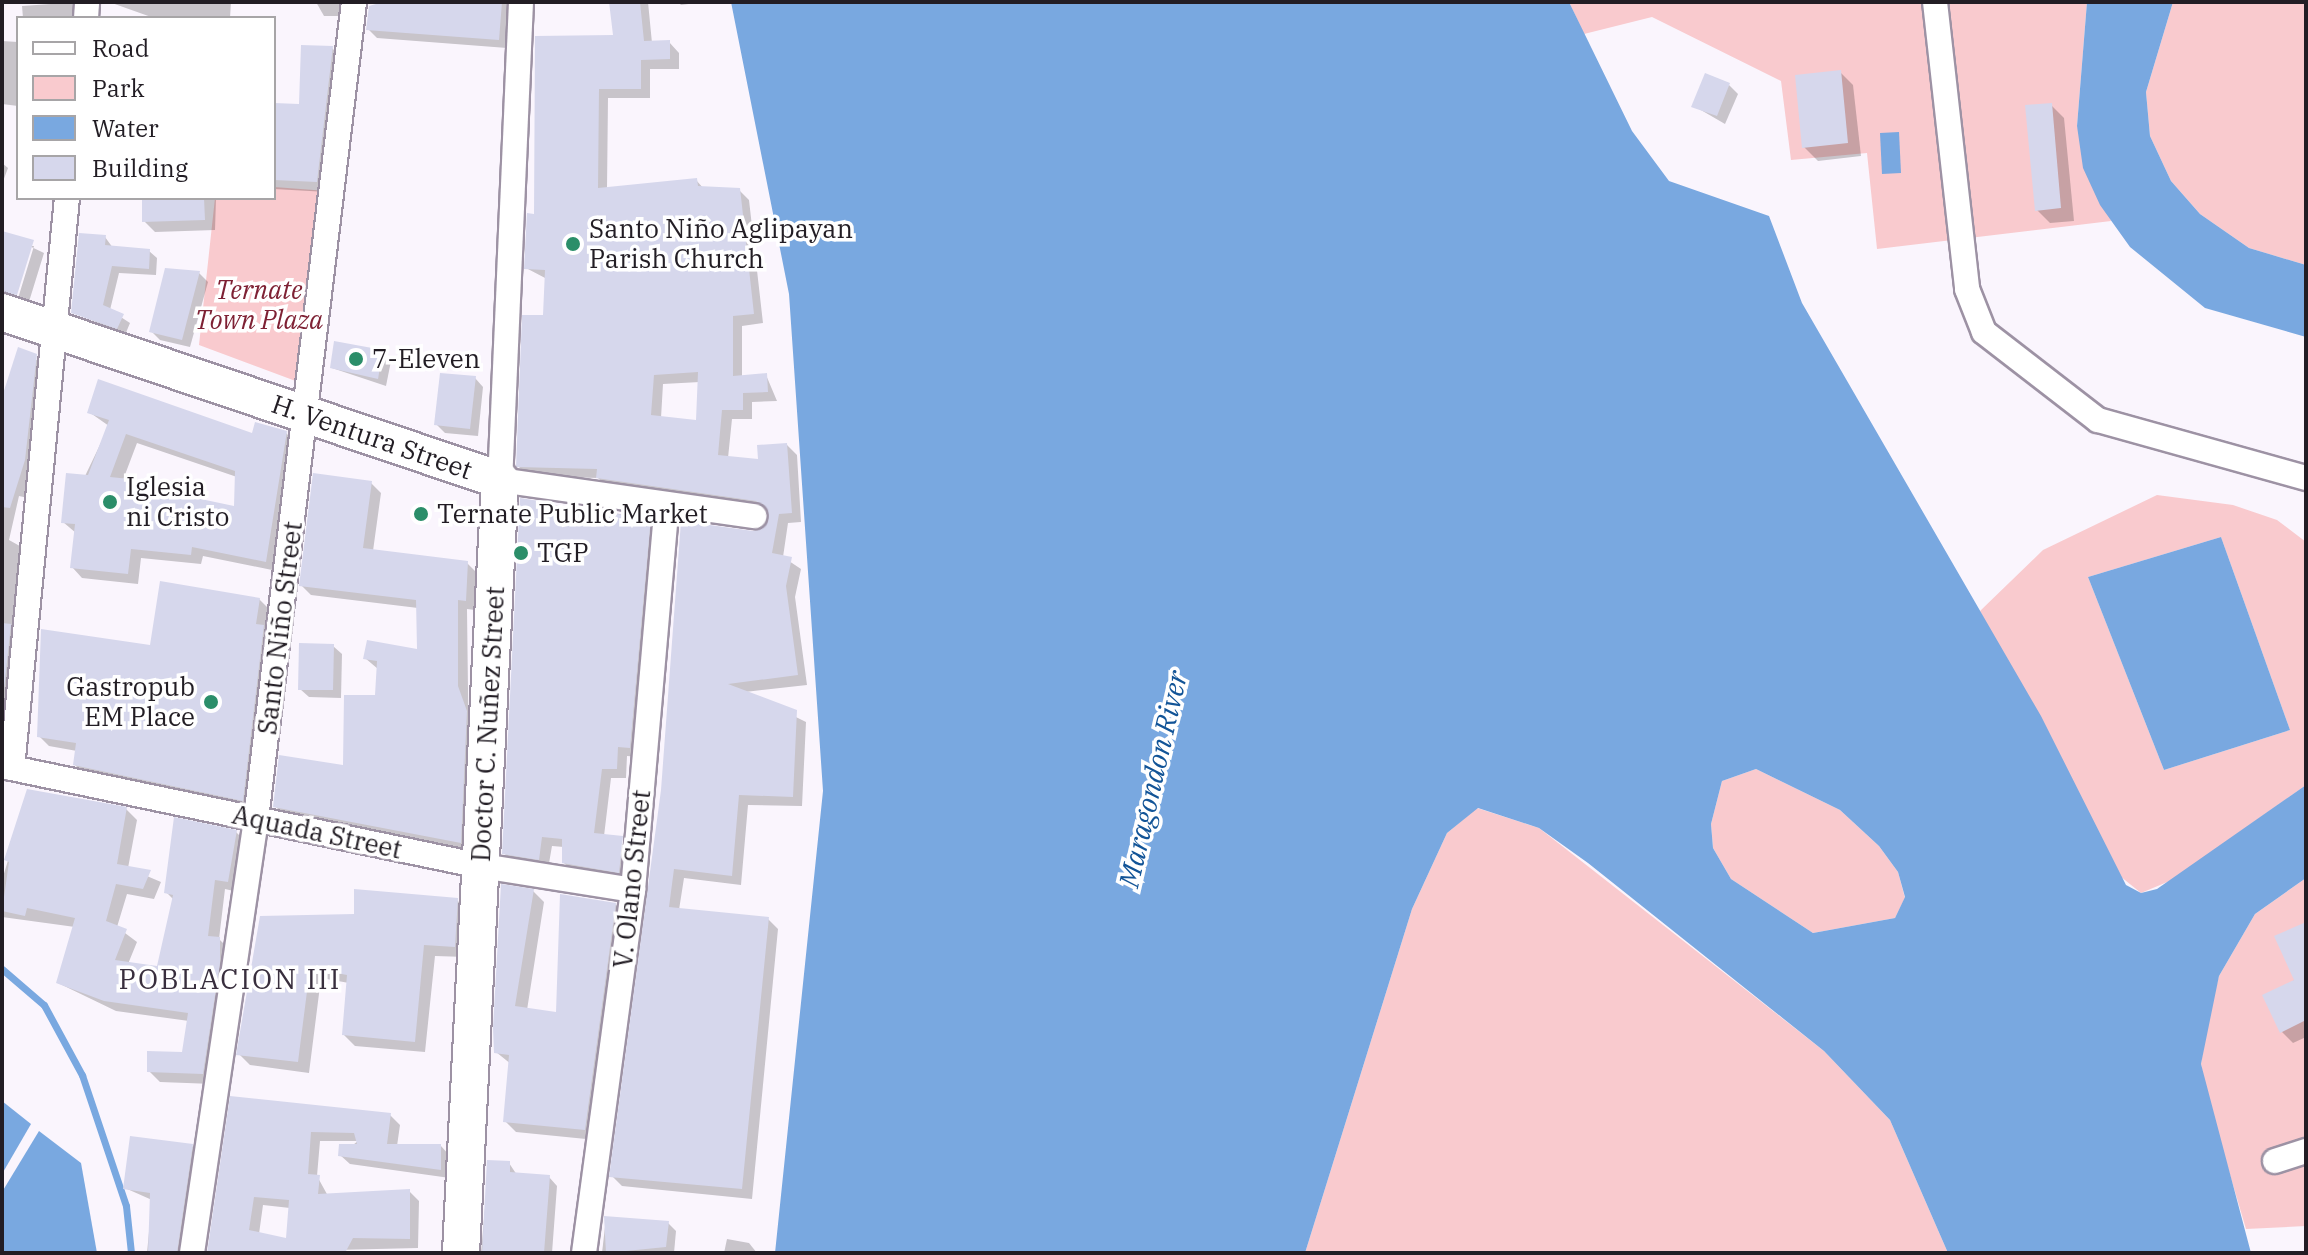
<!DOCTYPE html>
<html>
<head>
<meta charset="utf-8">
<style>
  body { margin:0 }
  #map { position:relative; width:2308px; height:1255px; overflow:hidden; background:#faf5fd; font-family:"IBM Plex Serif",serif }
  div>[style] { position:absolute }
  .green>* { inset:0; background:#f9cace }
  .water>* { inset:0; background:#79a8e0 }
  .shadow>* { inset:0; background:#0003 }
  .stream>* { height:7px; margin:-3.5px; padding:0 3.5px; transform-origin:3.5px; border-radius:3.5px; background:#79a8e0 }
  .building>* { inset:0; background:#d6d7ec }
  .roads { filter:drop-shadow(2px 0 #9d92a4) drop-shadow(-2px 0 #9d92a4) drop-shadow(0 2px #9d92a4) drop-shadow(0 -2px #9d92a4) }
  .minor>* { height:24px; margin:-12px; padding:0 12px; transform-origin:12px; border-radius:12px; background:#fff }
  .secondary>* { height:36px; margin:-18px; padding:0 18px; transform-origin:18px; border-radius:18px; background:#fff }
  .dots>* { width:22px; height:22px; translate:-50% -50%; box-sizing:border-box; border:4px solid #fff; border-radius:50% }
  span { translate:-50% -50%; white-space:nowrap; text-align:center; line-height:1.15; -webkit-text-stroke:7px #fff; paint-order:stroke }
  .poi-label { font-size:26px; color:#221d24 }
  .left { translate:0 -50%; text-align:left }
  .right { translate:-100% -50%; text-align:right }
  .park-label { font-size:26px; color:#7e2134; font-style:italic }
  .street-label { font-size:26px; color:#221d24 }
  .water-label { font-size:28px; color:#125497; font-style:italic }
  .neighbourhood-label { font-size:28px; color:#382e3d; letter-spacing:2px }
  .frame { position:absolute; inset:0; border:4px solid #221d24; pointer-events:none }
  .legend { position:absolute; left:16px; top:16px; width:260px; height:184px; box-sizing:border-box; background:#fff; border:2px solid #a7a5a7; margin:0; padding:10px 14px; list-style:none; font-size:24px; color:#221d24 }
  .legend li { display:flex; align-items:center; gap:16px; height:40px }
  .legend b { width:40px; border:2px solid #a7a5a7 }
</style>
</head>
<body>
<div id="map">
  <div class="green">
    <div style="clip-path:polygon(1569px 2px,2087px 2px,2077px 126px,2111px 221px,1877px 249px,1867px 153px,1791px 160px,1781px 81px,1652px 17px,1584px 34px)"></div>
    <div style="clip-path:polygon(2173px 2px,2306px 2px,2306px 265px,2249px 248px,2200px 214px,2171px 181px,2150px 136px,2146px 92px)"></div>
    <div style="clip-path:polygon(274px 187px,327px 191px,301px 383px,199px 345px,215px 198px,274px 198px)"></div>
    <div style="clip-path:polygon(evenodd,2157px 495px,2233px 505px,2277px 520px,2306px 542px,2306px 785px,2172px 880px,2141px 893px,2115px 872px,1980px 611px,2043px 550px,2157px 495px,2221px 537px,2290px 730px,2164px 770px,2088px 577px,2221px 537px)"></div>
    <div style="clip-path:polygon(1756px 769px,1840px 810px,1879px 846px,1898px 872px,1905px 898px,1895px 918px,1813px 933px,1731px 879px,1713px 848px,1711px 824px,1722px 781px)"></div>
    <div style="clip-path:polygon(1477px 808px,1539px 828px,1824px 1051px,1890px 1120px,1948px 1253px,1305px 1253px,1412px 909px,1447px 833px)"></div>
    <div style="clip-path:polygon(2306px 878px,2306px 1226px,2246px 1229px,2208px 1100px,2201px 1064px,2207px 1022px,2219px 976px,2255px 914px)"></div>
  </div>
  <div class="water">
    <div style="clip-path:polygon(evenodd,731px 2px,1569px 2px,1632px 131px,1669px 181px,1769px 216px,1802px 303px,2041px 716px,2126px 885px,2141px 893px,2157px 889px,2306px 785px,2306px 878px,2255px 914px,2219px 976px,2201px 1064px,2251px 1253px,1948px 1253px,1890px 1120px,1824px 1051px,1588px 863px,1539px 828px,1478px 808px,1447px 833px,1412px 909px,1305px 1253px,775px 1253px,823px 791px,789px 294px,731px 2px,1756px 769px,1840px 810px,1879px 846px,1898px 872px,1905px 897px,1895px 918px,1813px 933px,1731px 879px,1713px 848px,1711px 824px,1722px 781px,1756px 769px)"></div>
    <div style="clip-path:polygon(2087px 2px,2173px 2px,2146px 92px,2150px 136px,2171px 181px,2200px 214px,2249px 248px,2306px 265px,2306px 337px,2205px 308px,2130px 247px,2100px 205px,2083px 168px,2077px 126px)"></div>
    <div style="clip-path:polygon(1899px 132px,1901px 173px,1882px 174px,1880px 133px)"></div>
    <div style="clip-path:polygon(2221px 537px,2290px 730px,2164px 770px,2088px 577px)"></div>
    <div style="clip-path:polygon(2px 1101px,31px 1124px,2px 1174px)"></div>
    <div style="clip-path:polygon(39px 1131px,81px 1163px,97px 1253px,2px 1253px,2px 1192px)"></div>
  </div>
  <div class="shadow">
    <div style="clip-path:polygon(79px 2px,79px 18px,23px 18px,22px 6px)"></div>
    <div style="clip-path:polygon(109px 2px,231px 2px,230px 18px,154px 18px)"></div>
    <div style="clip-path:polygon(316px 2px,347px 2px,346px 16px,324px 16px)"></div>
    <div style="clip-path:polygon(378px 2px,507px 2px,507px 48px,377px 38px,368px 29px)"></div>
    <div style="clip-path:polygon(evenodd,611px 2px,648px 2px,652px 43px,669px 42px,679px 53px,679px 69px,650px 69px,650px 98px,608px 98px,607px 189px,696px 180px,704px 189px,739px 190px,749px 200px,763px 323px,742px 326px,742px 377px,766px 375px,777px 401px,752px 402px,752px 419px,732px 419px,728px 458px,760px 461px,787px 445px,797px 455px,801px 522px,788px 523px,783px 557px,801px 569px,795px 597px,807px 685px,745px 692px,806px 722px,802px 806px,748px 805px,741px 885px,684px 878px,679px 910px,768px 919px,778px 929px,752px 1199px,622px 1186px,612px 1176px,663px 790px,753px 533px,767px 527px,768px 511px,608px 488px,598px 478px,528px 476px,518px 466px,545px 318px,547px 279px,526px 268px,536px 216px,615px 37px,611px 2px,700px 382px,698px 422px,661px 418px,663px 384px,700px 382px)"></div>
    <div style="clip-path:polygon(678px 2px,704px 2px,681px 5px)"></div>
    <div style="clip-path:polygon(2px 41px,18px 42px,18px 106px,2px 104px)"></div>
    <div style="clip-path:polygon(332px 48px,343px 59px,327px 192px,274px 189px,274px 105px,301px 106px)"></div>
    <div style="clip-path:polygon(1840px 72px,1853px 85px,1861px 156px,1818px 161px,1804px 147px)"></div>
    <div style="clip-path:polygon(1729px 85px,1738px 94px,1725px 124px,1694px 106px)"></div>
    <div style="clip-path:polygon(2051px 105px,2064px 118px,2074px 221px,2050px 223px,2037px 210px)"></div>
    <div style="clip-path:polygon(2px 163px,8px 168px,2px 184px)"></div>
    <div style="clip-path:polygon(144px 198px,216px 198px,215px 230px,155px 232px,144px 221px)"></div>
    <div style="clip-path:polygon(evenodd,2px 233px,44px 253px,28px 305px,2px 306px,2px 233px,30px 246px,34px 246px,16px 305px,12px 304px,30px 246px)"></div>
    <div style="clip-path:polygon(105px 237px,113px 248px,149px 251px,157px 258px,156px 275px,119px 273px,110px 310px,130px 323px,125px 335px,73px 312px)"></div>
    <div style="clip-path:polygon(199px 273px,208px 282px,190px 347px,160px 340px,151px 331px)"></div>
    <div style="clip-path:polygon(20px 350px,45px 365px,28px 498px,19px 496px,9px 540px,27px 550px,2px 755px,2px 397px)"></div>
    <div style="clip-path:polygon(382px 352px,391px 361px,386px 386px,332px 368px)"></div>
    <div style="clip-path:polygon(475px 378px,483px 387px,478px 436px,445px 433px,436px 424px)"></div>
    <div style="clip-path:polygon(evenodd,89px 412px,253px 435px,286px 433px,297px 444px,277px 571px,203px 556px,201px 564px,141px 558px,138px 584px,82px 578px,72px 567px,76px 533px,63px 522px,109px 426px,89px 412px,137px 443px,237px 477px,236px 509px,123px 480px,137px 443px)"></div>
    <div style="clip-path:polygon(371px 483px,381px 493px,373px 551px,467px 563px,477px 573px,475px 610px,467px 609px,470px 852px,285px 816px,275px 806px,345px 768px,377px 697px,378px 669px,365px 658px,419px 651px,418px 608px,311px 595px,301px 585px)"></div>
    <div style="clip-path:polygon(545px 504px,650px 518px,660px 529px,640px 757px,627px 756px,626px 778px,611px 778px,604px 836px,632px 848px,629px 882px,574px 873px,564px 863px,564px 847px,552px 846px,548px 869px,514px 863px,504px 853px)"></div>
    <div style="clip-path:polygon(259px 599px,270px 610px,266px 630px,273px 637px,253px 810px,85px 775px,75px 765px,77px 751px,49px 746px,39px 736px,42px 631px,151px 647px)"></div>
    <div style="clip-path:polygon(333px 646px,342px 654px,341px 698px,309px 697px,300px 689px)"></div>
    <div style="clip-path:polygon(29px 792px,126px 809px,137px 820px,128px 868px,161px 882px,154px 899px,127px 894px,117px 927px,137px 942px,128px 964px,158px 968px,174px 900px,166px 892px,236px 832px,247px 843px,238px 892px,225px 889px,219px 939px,230px 950px,213px 1084px,160px 1082px,149px 1071px,184px 1054px,189px 1021px,116px 1011px,58px 983px,75px 927px,2px 917px,2px 880px)"></div>
    <div style="clip-path:polygon(533px 891px,544px 902px,527px 1010px,558px 1014px,615px 904px,626px 915px,596px 1140px,516px 1132px,505px 1121px,511px 1064px,496px 1052px)"></div>
    <div style="clip-path:polygon(457px 900px,468px 912px,466px 957px,435px 956px,425px 1052px,355px 1046px,344px 1035px,349px 983px,321px 978px,309px 1073px,250px 1065px,239px 1054px,262px 918px,356px 916px)"></div>
    <div style="clip-path:polygon(2306px 927px,2306px 1037px,2293px 1043px,2282px 1032px)"></div>
    <div style="clip-path:polygon(evenodd,232px 1098px,390px 1115px,400px 1125px,397px 1146px,441px 1146px,450px 1156px,450px 1178px,350px 1164px,340px 1155px,358px 1141px,320px 1141px,317px 1176px,328px 1196px,409px 1191px,419px 1201px,418px 1248px,209px 1253px,232px 1098px,263px 1205px,290px 1208px,287px 1240px,259px 1234px,263px 1205px)"></div>
    <div style="clip-path:polygon(192px 1146px,201px 1155px,187px 1253px,147px 1253px,152px 1200px,125px 1188px)"></div>
    <div style="clip-path:polygon(489px 1162px,509px 1163px,517px 1175px,549px 1177px,557px 1186px,552px 1253px,481px 1253px)"></div>
    <div style="clip-path:polygon(606px 1218px,668px 1223px,676px 1231px,674px 1253px,602px 1253px)"></div>
    <div style="clip-path:polygon(727px 1239px,749px 1243px,757px 1253px,724px 1253px)"></div>
  </div>
  <div class="stream">
    <div style="left:2px;top:969px;width:55px;rotate:40.6deg"></div>
    <div style="left:44px;top:1005px;width:80px;rotate:61.5deg"></div>
    <div style="left:82px;top:1075px;width:138px;rotate:71.4deg"></div>
    <div style="left:126px;top:1206px;width:47px;rotate:83.9deg"></div>
  </div>
  <div class="building">
    <div style="clip-path:polygon(383px 2px,502px 2px,499px 40px,366px 30px,369px 6px)"></div>
    <div style="clip-path:polygon(evenodd,609px 2px,640px 2px,644px 41px,670px 40px,670px 59px,641px 60px,641px 89px,599px 89px,598px 188px,697px 178px,698px 186px,740px 188px,754px 314px,733px 316px,733px 376px,767px 373px,768px 392px,743px 393px,743px 410px,722px 410px,718px 455px,758px 459px,757px 445px,787px 443px,792px 513px,779px 514px,772px 553px,792px 557px,786px 586px,798px 675px,728px 684px,797px 710px,793px 797px,739px 795px,732px 876px,674px 869px,669px 907px,769px 917px,742px 1189px,609px 1177px,661px 790px,681px 521px,753px 531px,765px 526px,768px 511px,756px 501px,596px 478px,597px 469px,516px 467px,522px 315px,543px 315px,545px 270px,524px 269px,527px 213px,534px 214px,535px 36px,613px 35px,609px 2px,698px 372px,696px 420px,651px 415px,654px 375px,698px 372px)"></div>
    <div style="clip-path:polygon(301px 45px,333px 46px,317px 182px,274px 180px,274px 103px,299px 104px)"></div>
    <div style="clip-path:polygon(1841px 70px,1848px 143px,1802px 148px,1795px 75px)"></div>
    <div style="clip-path:polygon(1705px 73px,1730px 83px,1717px 116px,1691px 107px)"></div>
    <div style="clip-path:polygon(2052px 103px,2061px 208px,2035px 211px,2025px 105px)"></div>
    <div style="clip-path:polygon(142px 198px,204px 198px,205px 220px,142px 222px)"></div>
    <div style="clip-path:polygon(2px 231px,34px 240px,17px 295px,2px 292px)"></div>
    <div style="clip-path:polygon(79px 233px,106px 235px,105px 245px,150px 249px,149px 269px,112px 266px,103px 305px,124px 314px,117px 329px,71px 313px)"></div>
    <div style="clip-path:polygon(165px 268px,200px 271px,182px 340px,149px 332px)"></div>
    <div style="clip-path:polygon(334px 341px,383px 350px,378px 379px,330px 368px)"></div>
    <div style="clip-path:polygon(18px 347px,37px 354px,25px 460px,10px 508px,2px 507px,2px 397px)"></div>
    <div style="clip-path:polygon(440px 373px,476px 376px,470px 429px,434px 425px)"></div>
    <div style="clip-path:polygon(evenodd,98px 379px,252px 433px,255px 422px,287px 431px,266px 562px,192px 547px,191px 555px,131px 549px,128px 574px,70px 568px,75px 524px,61px 523px,66px 473px,88px 475px,109px 420px,87px 413px,98px 379px,126px 434px,235px 471px,234px 506px,158px 490px,159px 482px,110px 477px,126px 434px)"></div>
    <div style="clip-path:polygon(313px 473px,372px 481px,363px 548px,468px 561px,466px 601px,458px 600px,458px 686px,467px 711px,461px 843px,273px 807px,279px 755px,343px 765px,344px 695px,375px 695px,377px 661px,363px 659px,367px 640px,417px 649px,416px 600px,299px 586px)"></div>
    <div style="clip-path:polygon(520px 498px,546px 502px,546px 508px,651px 517px,630px 748px,618px 747px,617px 769px,602px 769px,594px 833px,623px 836px,619px 873px,562px 863px,562px 839px,542px 837px,539px 860px,502px 854px)"></div>
    <div style="clip-path:polygon(160px 581px,260px 598px,256px 624px,264px 625px,243px 801px,73px 765px,76px 743px,37px 737px,41px 629px,150px 645px)"></div>
    <div style="clip-path:polygon(2px 623px,11px 624px,4px 690px,2px 690px)"></div>
    <div style="clip-path:polygon(299px 643px,334px 644px,333px 690px,298px 690px)"></div>
    <div style="clip-path:polygon(27px 789px,127px 807px,117px 864px,151px 870px,143px 889px,116px 884px,106px 921px,127px 929px,115px 960px,157px 966px,173px 895px,164px 893px,174px 817px,237px 830px,228px 882px,215px 880px,208px 936px,220px 937px,220px 963px,203px 1074px,147px 1072px,147px 1051px,182px 1052px,188px 1013px,104px 1001px,56px 983px,75px 918px,27px 908px,25px 916px,2px 911px,9px 862px,4px 860px)"></div>
    <div style="clip-path:polygon(501px 884px,534px 889px,515px 1006px,556px 1012px,560px 894px,616px 903px,585px 1130px,503px 1122px,509px 1055px,494px 1053px,493px 1028px)"></div>
    <div style="clip-path:polygon(354px 889px,458px 898px,455px 947px,424px 945px,415px 1042px,342px 1035px,347px 975px,310px 968px,298px 1062px,236px 1055px,260px 916px,354px 914px)"></div>
    <div style="clip-path:polygon(2306px 922px,2306px 1020px,2280px 1033px,2262px 995px,2294px 980px,2274px 936px)"></div>
    <div style="clip-path:polygon(evenodd,230px 1096px,391px 1113px,387px 1144px,441px 1144px,441px 1170px,338px 1156px,339px 1144px,357px 1144px,354px 1133px,311px 1132px,308px 1174px,320px 1175px,318px 1194px,410px 1189px,410px 1239px,353px 1238px,345px 1253px,207px 1253px,230px 1096px,254px 1197px,289px 1200px,286px 1238px,249px 1230px,254px 1197px)"></div>
    <div style="clip-path:polygon(130px 1136px,193px 1144px,177px 1253px,148px 1253px,150px 1193px,123px 1189px)"></div>
    <div style="clip-path:polygon(487px 1160px,510px 1161px,510px 1172px,550px 1175px,544px 1253px,482px 1253px)"></div>
    <div style="clip-path:polygon(604px 1216px,669px 1221px,666px 1247px,606px 1253px)"></div>
  </div>
  <div class="roads">
    <div class="minor">
      <div style="left:521px;top:2px;width:478px;rotate:92.5deg"></div>
      <div style="left:500px;top:480px;width:257px;rotate:8.1deg"></div>
      <div style="left:1935px;top:2px;width:289px;rotate:83.6deg"></div>
      <div style="left:1967px;top:289px;width:46px;rotate:68.4deg"></div>
      <div style="left:1984px;top:332px;width:144px;rotate:37.7deg"></div>
      <div style="left:2098px;top:420px;width:216px;rotate:15.6deg"></div>
      <div style="left:86px;top:18px;width:16px;rotate:-86deg"></div>
      <div style="left:2px;top:766px;width:490px;rotate:11.8deg"></div>
      <div style="left:482px;top:866px;width:153px;rotate:9deg"></div>
      <div style="left:12px;top:768px;width:573px;rotate:-84.49deg"></div>
      <div style="left:2275px;top:1161px;width:33px;rotate:-18deg"></div>
      <div style="left:192px;top:1253px;width:439px;rotate:-81.6deg"></div>
      <div style="left:256px;top:819px;width:823px;rotate:-83.16deg"></div>
      <div style="left:584px;top:1253px;width:366px;rotate:-82.3deg"></div>
      <div style="left:633px;top:890px;width:387px;rotate:-85deg"></div>
    </div>
    <div class="secondary">
      <div style="left:2px;top:312px;width:526px;rotate:18.64deg"></div>
      <div style="left:500px;top:480px;width:774px;rotate:92.89deg"></div>
    </div>
  </div>
  <div class="dots">
    <div style="left:573px;top:244px;background:#2b8e69"></div>
    <div style="left:356px;top:359px;background:#2b8e69"></div>
    <div style="left:110px;top:502px;background:#2b8e69"></div>
    <div style="left:421px;top:514px;background:#2b8e69"></div>
    <div style="left:521px;top:553px;background:#2b8e69"></div>
    <div style="left:211px;top:702px;background:#2b8e69"></div>
  </div>
  <div class="poi-label">
    <span class="left" style="left:589px;top:244px">Santo Niño Aglipayan<br>Parish Church</span>
    <span class="left" style="left:372px;top:359px">7-Eleven</span>
    <span class="left" style="left:126px;top:502px">Iglesia<br>ni Cristo</span>
    <span class="left" style="left:437px;top:514px">Ternate Public Market</span>
    <span class="left" style="left:537px;top:553px">TGP</span>
    <span class="right" style="left:195px;top:702px">Gastropub<br>EM Place</span>
  </div>
  <div class="park-label">
    <span style="left:259px;top:305px">Ternate<br>Town Plaza</span>
  </div>
  <div class="street-label">
    <span style="left:372px;top:437px;rotate:19deg">H. Ventura Street</span>
    <span style="left:280px;top:628px;rotate:-83deg">Santo Niño Street</span>
    <span style="left:488px;top:724px;rotate:-87deg">Doctor C. Nuñez Street</span>
    <span style="left:317px;top:832px;rotate:12deg">Aquada Street</span>
    <span style="left:632px;top:879px;rotate:-84deg">V. Olano Street</span>
  </div>
  <div class="water-label">
    <span style="left:1153px;top:779px;rotate:-77deg">Maragondon River</span>
  </div>
  <div class="neighbourhood-label">
    <span style="left:230px;top:979px">POBLACION III</span>
  </div>
  <div class="frame"></div>
  <ul class="legend">
  <li><b style="height:10px;background:#fff"></b>Road</li>
  <li><b style="height:22px;background:#f9cace"></b>Park</li>
  <li><b style="height:22px;background:#79a8e0"></b>Water</li>
  <li><b style="height:22px;background:#d6d7ec"></b>Building</li>
  </ul>
</div>
</body>
</html>
